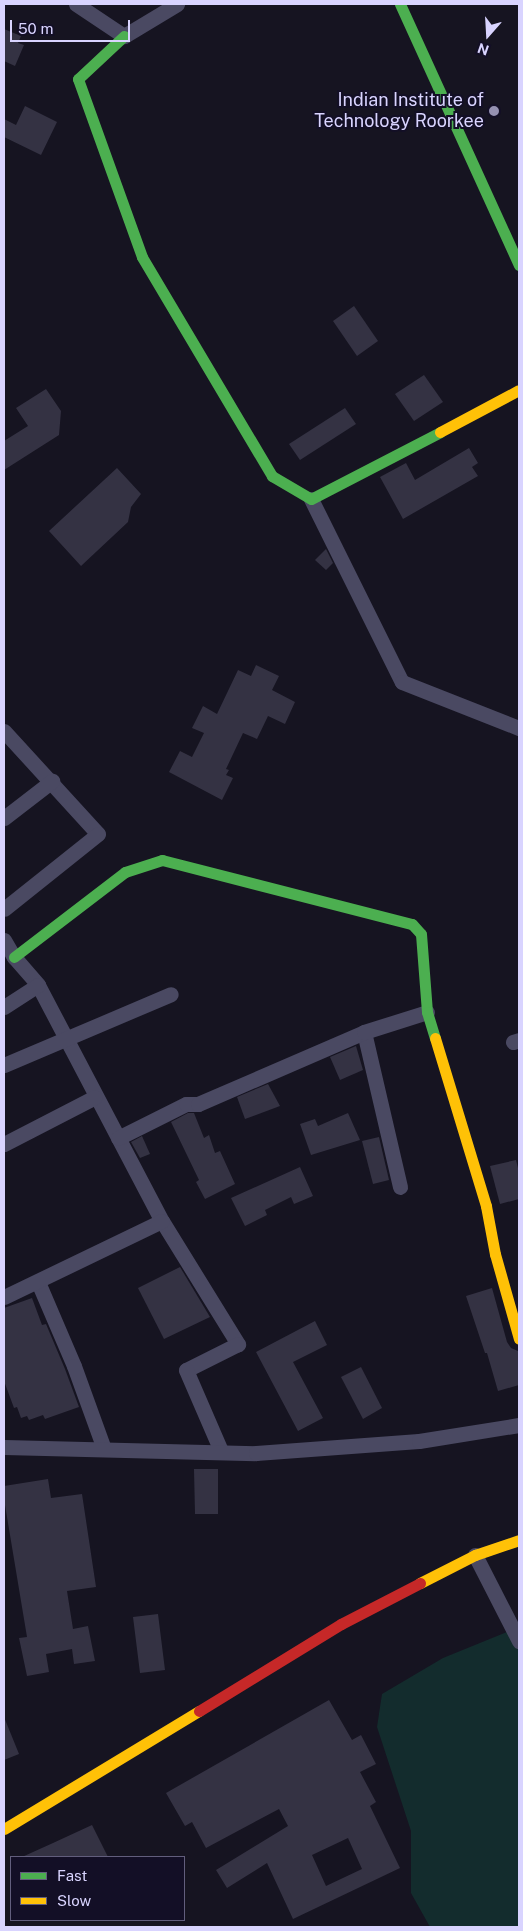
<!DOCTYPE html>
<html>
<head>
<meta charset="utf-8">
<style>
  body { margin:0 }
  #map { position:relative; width:523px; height:1931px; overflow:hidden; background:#161421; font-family:"Public Sans",sans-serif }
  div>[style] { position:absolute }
  .green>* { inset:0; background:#132c2d }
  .building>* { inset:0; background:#343243 }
  .street>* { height:15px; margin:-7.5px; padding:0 7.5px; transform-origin:7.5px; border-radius:7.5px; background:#4a4962 }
  .fast>* { height:11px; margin:-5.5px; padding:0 5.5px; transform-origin:5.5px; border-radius:5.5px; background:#4caf50 }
  .slow>* { height:11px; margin:-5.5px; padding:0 5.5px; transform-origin:5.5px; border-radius:5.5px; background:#ffc107 }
  .jam>* { height:11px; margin:-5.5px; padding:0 5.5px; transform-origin:5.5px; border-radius:5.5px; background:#c62828 }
  .dots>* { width:14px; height:14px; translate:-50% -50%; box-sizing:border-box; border:2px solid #130f26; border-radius:50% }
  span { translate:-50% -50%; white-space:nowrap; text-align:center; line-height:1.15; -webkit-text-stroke:4px #130f26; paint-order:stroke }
  .poi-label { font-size:18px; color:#d9d4ff }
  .right { translate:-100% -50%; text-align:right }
  .frame { position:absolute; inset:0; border:5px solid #d9d4ff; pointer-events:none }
  .legend { position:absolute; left:10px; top:1856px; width:175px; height:65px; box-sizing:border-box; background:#130f26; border:1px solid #625e7d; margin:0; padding:6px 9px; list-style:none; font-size:15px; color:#d9d4ff }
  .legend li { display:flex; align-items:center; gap:10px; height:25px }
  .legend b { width:25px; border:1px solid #625e7d }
  .north { position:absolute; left:463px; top:10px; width:50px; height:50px; -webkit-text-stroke:4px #130f26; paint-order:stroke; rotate:199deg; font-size:14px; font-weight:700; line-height:20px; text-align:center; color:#d9d4ff }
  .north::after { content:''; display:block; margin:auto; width:18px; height:22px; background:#d9d4ff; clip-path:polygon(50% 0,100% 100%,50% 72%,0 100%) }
  .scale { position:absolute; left:10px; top:20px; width:120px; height:22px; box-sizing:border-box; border:2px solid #d9d4ff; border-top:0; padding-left:6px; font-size:15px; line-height:18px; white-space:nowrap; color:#d9d4ff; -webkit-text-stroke:4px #130f26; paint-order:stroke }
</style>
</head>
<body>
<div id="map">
  <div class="green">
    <div style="clip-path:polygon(512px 1630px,519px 1639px,519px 1927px,430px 1927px,411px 1893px,411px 1831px,377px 1727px,382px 1694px,443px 1658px)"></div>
  </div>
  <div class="building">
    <div style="clip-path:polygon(4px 29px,21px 36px,18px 43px,24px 45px,15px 66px,4px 61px)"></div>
    <div style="clip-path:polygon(25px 106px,57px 122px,41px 155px,4px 137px,4px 119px,16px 125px)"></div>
    <div style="clip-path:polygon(354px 306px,378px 341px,357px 356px,333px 321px)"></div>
    <div style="clip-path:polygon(424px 375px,443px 402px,414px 421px,395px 394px)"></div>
    <div style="clip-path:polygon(46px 389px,61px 411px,59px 435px,4px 470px,4px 441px,28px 426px,16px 408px)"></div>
    <div style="clip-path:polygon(345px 408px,356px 424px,300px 460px,289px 444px)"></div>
    <div style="clip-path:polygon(469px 448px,478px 463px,472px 467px,478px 476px,403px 519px,380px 477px,406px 463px,415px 480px)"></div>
    <div style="clip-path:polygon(117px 468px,141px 494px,131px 507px,128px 522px,81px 566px,49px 531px)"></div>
    <div style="clip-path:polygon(326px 549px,333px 563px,326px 570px,315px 560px)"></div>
    <div style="clip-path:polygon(256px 665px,279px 676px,272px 690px,295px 702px,285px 724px,268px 716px,257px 739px,243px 733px,226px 769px,229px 770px,226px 775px,233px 778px,222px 800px,169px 772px,180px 751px,192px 757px,204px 733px,192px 728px,203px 706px,217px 714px,238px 670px,251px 676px)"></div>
    <div style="clip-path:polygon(356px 1046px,363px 1070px,340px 1080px,330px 1057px)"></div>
    <div style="clip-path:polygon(268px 1084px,280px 1106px,245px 1119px,237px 1097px)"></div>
    <div style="clip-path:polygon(188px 1113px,194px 1113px,204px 1138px,209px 1135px,215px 1153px,220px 1151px,235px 1184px,205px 1199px,196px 1182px,199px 1180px,171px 1122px)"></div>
    <div style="clip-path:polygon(348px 1113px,360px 1140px,311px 1155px,300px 1124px,315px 1119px,318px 1126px)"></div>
    <div style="clip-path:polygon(142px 1136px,150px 1154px,140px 1158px,131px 1142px)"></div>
    <div style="clip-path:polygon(379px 1137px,389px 1180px,373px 1184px,362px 1141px)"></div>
    <div style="clip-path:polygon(516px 1160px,519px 1172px,519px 1199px,500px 1204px,490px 1166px)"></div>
    <div style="clip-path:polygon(300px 1167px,313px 1196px,294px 1204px,291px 1197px,265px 1210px,267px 1215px,245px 1226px,231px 1198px)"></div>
    <div style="clip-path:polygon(180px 1267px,210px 1317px,164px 1339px,138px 1288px)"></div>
    <div style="clip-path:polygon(492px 1288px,507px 1342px,511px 1348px,518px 1351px,519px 1356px,519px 1385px,498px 1391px,487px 1353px,485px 1353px,466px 1296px)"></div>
    <div style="clip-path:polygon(32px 1298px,42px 1325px,46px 1324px,65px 1369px,79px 1407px,45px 1419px,43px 1415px,29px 1420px,27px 1416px,21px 1418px,17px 1407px,14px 1408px,4px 1381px,4px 1308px)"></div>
    <div style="clip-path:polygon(315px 1321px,327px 1345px,293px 1362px,323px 1418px,298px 1431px,256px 1352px)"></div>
    <div style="clip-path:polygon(361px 1367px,382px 1408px,363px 1419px,341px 1377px)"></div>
    <div style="clip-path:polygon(194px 1469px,218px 1469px,218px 1514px,195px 1514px)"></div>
    <div style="clip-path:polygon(48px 1479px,51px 1498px,82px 1494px,96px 1587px,67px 1591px,73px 1629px,88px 1626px,95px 1661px,74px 1664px,72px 1649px,46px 1654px,49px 1672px,27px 1676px,19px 1638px,27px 1637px,4px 1499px,4px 1486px)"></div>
    <div style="clip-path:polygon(158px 1614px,165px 1670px,140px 1673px,133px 1617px)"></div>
    <div style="clip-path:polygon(evenodd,329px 1700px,352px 1740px,361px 1735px,376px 1764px,360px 1772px,376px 1802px,370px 1806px,400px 1868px,293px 1919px,267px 1863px,227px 1888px,216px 1870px,288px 1826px,279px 1809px,206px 1848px,192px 1822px,185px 1826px,166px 1793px,329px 1700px,348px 1838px,362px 1869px,326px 1886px,312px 1855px,348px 1838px)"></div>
    <div style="clip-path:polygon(4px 1717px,19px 1754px,4px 1760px)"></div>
    <div style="clip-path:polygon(92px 1825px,108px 1857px,22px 1857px,53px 1843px)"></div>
  </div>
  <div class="street">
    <div style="left:76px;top:4px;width:58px;rotate:33.7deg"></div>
    <div style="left:124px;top:36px;width:62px;rotate:-31.1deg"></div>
    <div style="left:311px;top:499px;width:204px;rotate:63.6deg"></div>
    <div style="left:402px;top:682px;width:126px;rotate:21.5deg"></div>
    <div style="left:4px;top:731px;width:139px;rotate:47.6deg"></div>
    <div style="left:98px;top:834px;width:120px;rotate:141.4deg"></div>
    <div style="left:4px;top:818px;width:61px;rotate:-37.6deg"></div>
    <div style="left:4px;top:940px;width:20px;rotate:60deg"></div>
    <div style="left:14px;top:957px;width:37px;rotate:49deg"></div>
    <div style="left:38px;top:985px;width:267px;rotate:62.3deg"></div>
    <div style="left:162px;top:1221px;width:145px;rotate:58.3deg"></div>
    <div style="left:238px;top:1344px;width:58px;rotate:153.4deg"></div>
    <div style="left:186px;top:1370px;width:88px;rotate:66.6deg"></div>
    <div style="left:4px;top:1007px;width:40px;rotate:-32.9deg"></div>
    <div style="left:364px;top:1032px;width:159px;rotate:76.9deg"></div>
    <div style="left:513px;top:1042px;width:6px;rotate:-18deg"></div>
    <div style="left:4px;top:1065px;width:181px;rotate:-23deg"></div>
    <div style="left:118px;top:1138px;width:76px;rotate:-26.6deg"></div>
    <div style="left:186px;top:1104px;width:12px"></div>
    <div style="left:198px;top:1104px;width:181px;rotate:-23.4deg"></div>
    <div style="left:364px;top:1032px;width:66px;rotate:-17.6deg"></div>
    <div style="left:4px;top:1144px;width:102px;rotate:-27.3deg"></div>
    <div style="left:38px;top:1282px;width:91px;rotate:66.8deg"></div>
    <div style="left:74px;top:1366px;width:88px;rotate:70.1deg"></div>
    <div style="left:4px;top:1297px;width:175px;rotate:-25.7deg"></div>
    <div style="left:4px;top:1447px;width:252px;rotate:1.4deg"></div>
    <div style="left:256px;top:1453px;width:163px;rotate:-4.2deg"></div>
    <div style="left:419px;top:1441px;width:101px;rotate:-9.1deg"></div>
    <div style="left:475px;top:1555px;width:97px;rotate:62.9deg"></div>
  </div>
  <div class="fast">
    <div style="left:400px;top:4px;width:287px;rotate:65.5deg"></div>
    <div style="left:124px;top:36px;width:63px;rotate:136.9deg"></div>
    <div style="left:78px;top:79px;width:189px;rotate:70.2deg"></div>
    <div style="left:142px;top:257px;width:255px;rotate:59.3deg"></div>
    <div style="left:272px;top:476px;width:45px;rotate:30.5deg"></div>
    <div style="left:311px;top:499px;width:145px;rotate:-27.4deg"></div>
    <div style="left:14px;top:957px;width:140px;rotate:-37.4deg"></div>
    <div style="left:125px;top:872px;width:39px;rotate:-18deg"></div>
    <div style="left:162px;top:860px;width:258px;rotate:14.4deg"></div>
    <div style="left:412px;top:924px;width:13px;rotate:48deg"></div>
    <div style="left:421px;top:934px;width:78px;rotate:85.6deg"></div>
    <div style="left:427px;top:1012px;width:27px;rotate:73deg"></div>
  </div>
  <div class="slow">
    <div style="left:440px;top:432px;width:89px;rotate:-28deg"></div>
    <div style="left:435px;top:1038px;width:176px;rotate:73.1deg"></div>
    <div style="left:486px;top:1206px;width:49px;rotate:79.4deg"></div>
    <div style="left:495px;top:1254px;width:88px;rotate:74.2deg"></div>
    <div style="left:420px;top:1583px;width:62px;rotate:-27deg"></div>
    <div style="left:475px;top:1555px;width:46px;rotate:-18.8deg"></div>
    <div style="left:4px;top:1829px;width:228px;rotate:-31.2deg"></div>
  </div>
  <div class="jam">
    <div style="left:199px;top:1711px;width:167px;rotate:-31.5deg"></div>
    <div style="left:341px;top:1624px;width:89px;rotate:-27.4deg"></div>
  </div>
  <div class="dots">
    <div style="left:494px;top:111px;background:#9591b1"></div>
  </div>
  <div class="poi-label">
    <span class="right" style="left:484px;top:111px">Indian Institute of<br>Technology Roorkee</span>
  </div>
  <div class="frame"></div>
  <ul class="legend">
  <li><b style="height:6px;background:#4caf50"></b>Fast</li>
  <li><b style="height:6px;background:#ffc107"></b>Slow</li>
  </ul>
  <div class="north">N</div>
  <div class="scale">50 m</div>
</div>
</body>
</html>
